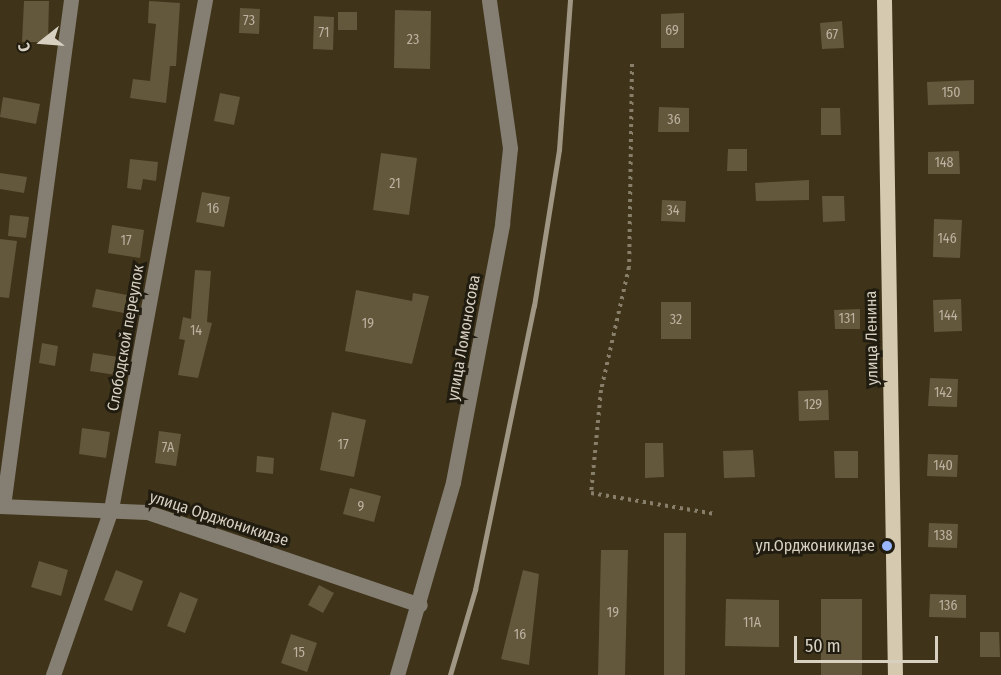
<!DOCTYPE html>
<html>
<head>
<meta charset="utf-8">
<style>
  body { margin:0 }
  #map { position:relative; width:1001px; height:675px; overflow:hidden; background:#3f3319; font-family:"Fira Sans Condensed",sans-serif }
  div>[style] { position:absolute }
  .building>* { inset:0; background:#63573c }
  .path>* { height:4px; margin-top:-2px; transform-origin:0; background:repeating-linear-gradient(90deg,#887f6a 0 3px,transparent 0 7.5px) }
  .minor>* { height:15px; margin:-7.5px; padding:0 7.5px; transform-origin:7.5px; border-radius:7.5px; background:#857f73 }
  .major>* { height:15px; margin:-7.5px; padding:0 7.5px; transform-origin:7.5px; border-radius:7.5px; background:#d5c9b0 }
  .rail>* { height:4.5px; margin:-2.25px; padding:0 2.25px; transform-origin:2.25px; border-radius:2.25px; background:#9f9683 }
  .dots>* { width:16px; height:16px; translate:-50% -50%; box-sizing:border-box; border:3px solid #211c10; border-radius:50% }
  span { translate:-50% -50%; white-space:nowrap; text-align:center; line-height:1.15; -webkit-text-stroke:6px #211c10; paint-order:stroke }
  .number-label { font-size:14px; color:#bbb2a0 }
  .number-label span { -webkit-text-stroke-width:0 }
  .street-label { font-size:16px; color:#d8d1c2 }
  .poi-label { font-size:16px; color:#d8d1c2 }
  .right { translate:-100% -50%; text-align:right }
  .north { position:absolute; left:12px; top:12px; width:60px; height:60px; -webkit-text-stroke:4px #211c10; paint-order:stroke; rotate:253deg; font-size:16px; font-weight:700; line-height:24px; text-align:center; color:#d8d1c2 }
  .north::after { content:''; display:block; margin:auto; width:21px; height:27px; background:#d8d1c2; clip-path:polygon(50% 0,100% 100%,50% 72%,0 100%) }
  .scale { position:absolute; left:794px; top:636px; width:144px; height:27px; box-sizing:border-box; border:3px solid #d8d1c2; border-top:0; padding-left:8px; font-size:18px; line-height:21px; white-space:nowrap; color:#d8d1c2; -webkit-text-stroke:4px #211c10; paint-order:stroke }
</style>
</head>
<body>
<div id="map">
  <div class="building">
    <div style="clip-path:polygon(24px 1px,49px 1px,48px 42px,22px 42px)"></div>
    <div style="clip-path:polygon(149px 1px,180px 3px,176px 66px,170px 66px,166px 103px,130px 98px,133px 79px,150px 81px,156px 24px,148px 23px)"></div>
    <div style="clip-path:polygon(240px 8px,260px 9px,259px 34px,239px 33px)"></div>
    <div style="clip-path:polygon(395px 10px,431px 11px,430px 69px,394px 68px)"></div>
    <div style="clip-path:polygon(338px 12px,357px 12px,357px 30px,338px 30px)"></div>
    <div style="clip-path:polygon(684px 13px,684px 48px,661px 48px,661px 14px)"></div>
    <div style="clip-path:polygon(314px 16px,334px 17px,333px 50px,313px 49px)"></div>
    <div style="clip-path:polygon(842px 21px,844px 48px,822px 49px,820px 23px)"></div>
    <div style="clip-path:polygon(974px 80px,974px 104px,928px 105px,927px 82px)"></div>
    <div style="clip-path:polygon(220px 93px,240px 97px,234px 125px,214px 121px)"></div>
    <div style="clip-path:polygon(3px 97px,40px 104px,36px 124px,0 117px)"></div>
    <div style="clip-path:polygon(659px 107px,689px 108px,689px 132px,658px 132px)"></div>
    <div style="clip-path:polygon(821px 108px,840px 108px,841px 135px,821px 135px)"></div>
    <div style="clip-path:polygon(728px 149px,747px 149px,747px 171px,727px 171px)"></div>
    <div style="clip-path:polygon(959px 151px,960px 174px,928px 174px,928px 152px)"></div>
    <div style="clip-path:polygon(381px 153px,417px 158px,409px 215px,373px 210px)"></div>
    <div style="clip-path:polygon(130px 159px,158px 162px,156px 181px,143px 179px,141px 190px,127px 188px)"></div>
    <div style="clip-path:polygon(0 173px,27px 177px,24px 193px,0 189px)"></div>
    <div style="clip-path:polygon(809px 180px,809px 200px,756px 201px,755px 183px)"></div>
    <div style="clip-path:polygon(202px 192px,230px 197px,224px 227px,196px 222px)"></div>
    <div style="clip-path:polygon(822px 196px,844px 196px,845px 221px,823px 222px)"></div>
    <div style="clip-path:polygon(662px 200px,686px 201px,685px 222px,661px 221px)"></div>
    <div style="clip-path:polygon(10px 215px,29px 217px,26px 238px,8px 236px)"></div>
    <div style="clip-path:polygon(934px 219px,962px 220px,960px 258px,933px 257px)"></div>
    <div style="clip-path:polygon(112px 225px,144px 230px,140px 258px,108px 253px)"></div>
    <div style="clip-path:polygon(0 239px,17px 241px,9px 298px,0 297px)"></div>
    <div style="clip-path:polygon(195px 270px,211px 271px,207px 322px,212px 323px,198px 378px,178px 375px,185px 340px,179px 339px,183px 317px,191px 319px)"></div>
    <div style="clip-path:polygon(96px 289px,127px 295px,124px 313px,92px 307px)"></div>
    <div style="clip-path:polygon(356px 290px,412px 301px,413px 293px,429px 296px,412px 364px,345px 351px)"></div>
    <div style="clip-path:polygon(961px 299px,962px 331px,934px 332px,933px 300px)"></div>
    <div style="clip-path:polygon(661px 302px,691px 302px,691px 339px,661px 339px)"></div>
    <div style="clip-path:polygon(860px 309px,860px 329px,835px 329px,834px 310px)"></div>
    <div style="clip-path:polygon(42px 343px,58px 346px,55px 366px,39px 363px)"></div>
    <div style="clip-path:polygon(93px 353px,125px 358px,122px 376px,90px 371px)"></div>
    <div style="clip-path:polygon(930px 378px,958px 379px,957px 407px,928px 406px)"></div>
    <div style="clip-path:polygon(828px 390px,829px 420px,799px 421px,798px 391px)"></div>
    <div style="clip-path:polygon(332px 412px,366px 420px,354px 477px,320px 470px)"></div>
    <div style="clip-path:polygon(82px 428px,110px 432px,106px 458px,79px 454px)"></div>
    <div style="clip-path:polygon(159px 431px,181px 434px,176px 466px,155px 463px)"></div>
    <div style="clip-path:polygon(645px 443px,663px 443px,664px 477px,645px 478px)"></div>
    <div style="clip-path:polygon(753px 450px,755px 477px,724px 478px,723px 451px)"></div>
    <div style="clip-path:polygon(834px 451px,858px 451px,858px 478px,835px 478px)"></div>
    <div style="clip-path:polygon(928px 454px,958px 455px,957px 477px,927px 476px)"></div>
    <div style="clip-path:polygon(257px 456px,274px 458px,273px 474px,256px 472px)"></div>
    <div style="clip-path:polygon(350px 488px,381px 496px,374px 522px,343px 514px)"></div>
    <div style="clip-path:polygon(929px 523px,958px 524px,957px 548px,928px 547px)"></div>
    <div style="clip-path:polygon(664px 533px,686px 533px,685px 675px,664px 675px)"></div>
    <div style="clip-path:polygon(601px 550px,628px 550px,625px 675px,598px 675px)"></div>
    <div style="clip-path:polygon(39px 561px,68px 570px,61px 596px,31px 587px)"></div>
    <div style="clip-path:polygon(116px 570px,143px 581px,132px 611px,104px 600px)"></div>
    <div style="clip-path:polygon(523px 570px,539px 574px,529px 665px,501px 659px)"></div>
    <div style="clip-path:polygon(319px 585px,334px 593px,323px 613px,308px 605px)"></div>
    <div style="clip-path:polygon(180px 592px,198px 599px,185px 633px,167px 626px)"></div>
    <div style="clip-path:polygon(930px 594px,966px 595px,966px 618px,929px 617px)"></div>
    <div style="clip-path:polygon(726px 599px,779px 600px,779px 647px,725px 646px)"></div>
    <div style="clip-path:polygon(821px 599px,862px 599px,862px 675px,821px 675px)"></div>
    <div style="clip-path:polygon(980px 632px,999px 632px,1000px 657px,980px 657px)"></div>
    <div style="clip-path:polygon(291px 634px,317px 643px,307px 672px,281px 663px)"></div>
  </div>
  <div class="path">
    <div style="left:632px;top:64px;width:203px;rotate:90.8deg"></div>
    <div style="left:629px;top:267px;width:126px;rotate:102.8deg"></div>
    <div style="left:601px;top:390px;width:103px;rotate:95.5deg"></div>
    <div style="left:591px;top:493px;width:126px;rotate:9.6deg"></div>
  </div>
  <div class="minor">
    <div style="left:0;top:506px;width:147px;rotate:2.3deg"></div>
    <div style="left:147px;top:512px;width:288px;rotate:18.8deg"></div>
    <div style="left:3px;top:506px;width:511px;rotate:-82.35deg"></div>
    <div style="left:53px;top:675px;width:176px;rotate:-70.7deg"></div>
    <div style="left:111px;top:509px;width:518px;rotate:-79.54deg"></div>
    <div style="left:397px;top:675px;width:201px;rotate:-73.8deg"></div>
    <div style="left:453px;top:482px;width:263px;rotate:-79.2deg"></div>
    <div style="left:502px;top:224px;width:76px;rotate:-84deg"></div>
    <div style="left:510px;top:148px;width:149px;rotate:-98.1deg"></div>
  </div>
  <div class="major">
    <div style="left:884px;top:0;width:675px;rotate:89.07deg"></div>
  </div>
  <div class="rail">
    <div style="left:450px;top:675px;width:89px;rotate:-73.6deg"></div>
    <div style="left:475px;top:590px;width:290px;rotate:-78.3deg"></div>
    <div style="left:534px;top:306px;width:158px;rotate:-80.9deg"></div>
    <div style="left:559px;top:150px;width:150px;rotate:-85.8deg"></div>
  </div>
  <div class="dots">
    <div style="left:887px;top:546px;background:#97b6fd"></div>
  </div>
  <div class="number-label">
    <span style="left:249px;top:21px">73</span>
    <span style="left:672px;top:31px">69</span>
    <span style="left:324px;top:33px">71</span>
    <span style="left:832px;top:35px">67</span>
    <span style="left:413px;top:40px">23</span>
    <span style="left:951px;top:93px">150</span>
    <span style="left:674px;top:120px">36</span>
    <span style="left:944px;top:163px">148</span>
    <span style="left:395px;top:184px">21</span>
    <span style="left:213px;top:209px">16</span>
    <span style="left:673px;top:211px">34</span>
    <span style="left:947px;top:239px">146</span>
    <span style="left:126px;top:241px">17</span>
    <span style="left:948px;top:316px">144</span>
    <span style="left:847px;top:319px">131</span>
    <span style="left:676px;top:320px">32</span>
    <span style="left:368px;top:324px">19</span>
    <span style="left:196px;top:331px">14</span>
    <span style="left:943px;top:393px">142</span>
    <span style="left:813px;top:405px">129</span>
    <span style="left:343px;top:445px">17</span>
    <span style="left:168px;top:448px">7А</span>
    <span style="left:943px;top:466px">140</span>
    <span style="left:361px;top:507px">9</span>
    <span style="left:943px;top:536px">138</span>
    <span style="left:948px;top:606px">136</span>
    <span style="left:613px;top:613px">19</span>
    <span style="left:752px;top:623px">11А</span>
    <span style="left:520px;top:635px">16</span>
    <span style="left:299px;top:653px">15</span>
  </div>
  <div class="street-label">
    <span style="left:126px;top:338px;rotate:-80deg">Слободской переулок</span>
    <span style="left:464px;top:338px;rotate:-80deg">улица Ломоносова</span>
    <span style="left:872px;top:338px;rotate:-91deg">улица Ленина</span>
    <span style="left:219px;top:519px;rotate:18deg">улица Орджоникидзе</span>
  </div>
  <div class="poi-label">
    <span class="right" style="left:875px;top:546px">ул.Орджоникидзе</span>
  </div>
  <div class="north">С</div>
  <div class="scale">50 m</div>
</div>
</body>
</html>
